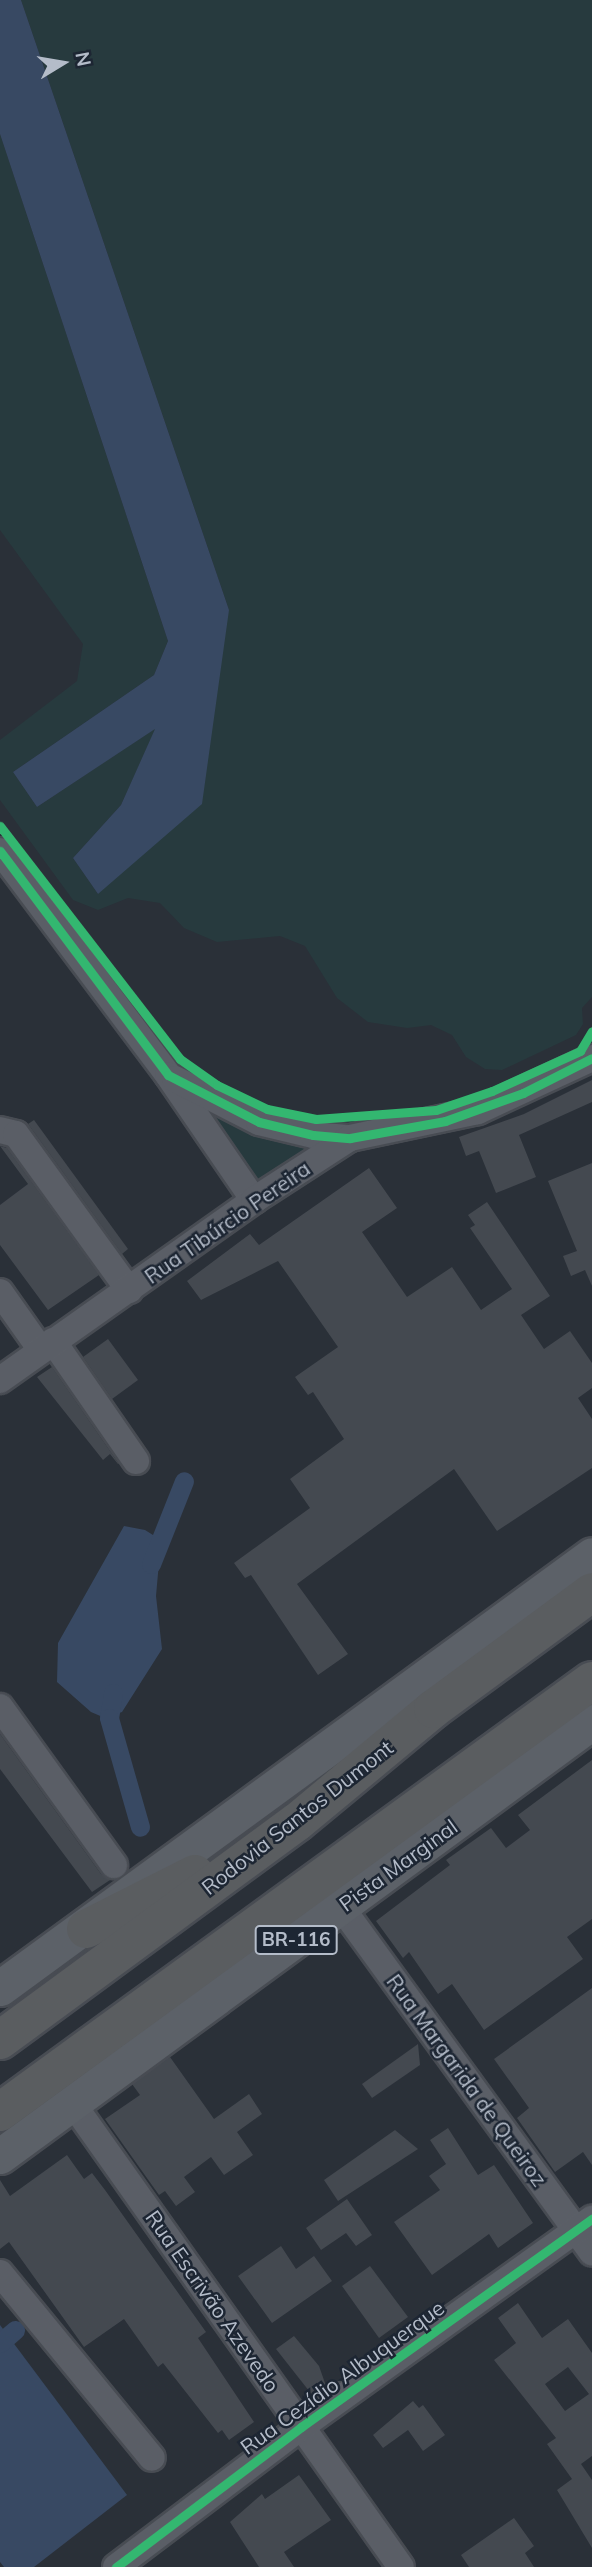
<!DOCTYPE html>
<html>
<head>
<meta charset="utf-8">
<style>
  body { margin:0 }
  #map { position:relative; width:592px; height:2567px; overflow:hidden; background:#2a3038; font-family:Mulish,sans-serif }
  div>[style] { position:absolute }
  .green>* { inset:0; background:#273a3e }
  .water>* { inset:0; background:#384963 }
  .canal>* { height:19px; margin:-9.5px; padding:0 9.5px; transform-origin:9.5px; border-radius:9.5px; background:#384963 }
  .building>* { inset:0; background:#444950 }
  .roads { filter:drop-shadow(2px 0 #484c53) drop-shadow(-2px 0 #484c53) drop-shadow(0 2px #484c53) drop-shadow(0 -2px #484c53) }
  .minor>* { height:26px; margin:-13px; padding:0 13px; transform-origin:13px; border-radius:13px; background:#5a5e66 }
  .major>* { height:35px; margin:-17.5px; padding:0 17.5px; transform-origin:17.5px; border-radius:17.5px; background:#5c6168 }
  .highway>* { height:38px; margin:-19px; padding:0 19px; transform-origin:19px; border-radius:19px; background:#5a5d60 }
  .cycleway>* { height:9px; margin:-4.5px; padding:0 4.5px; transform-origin:4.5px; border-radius:4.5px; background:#33b770 }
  span { translate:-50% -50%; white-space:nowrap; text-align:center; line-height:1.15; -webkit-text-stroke:5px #1d2633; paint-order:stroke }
  .shield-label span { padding:2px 5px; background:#1d2633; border:2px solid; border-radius:5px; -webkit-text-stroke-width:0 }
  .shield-label { font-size:19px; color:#b4bcc9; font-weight:700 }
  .street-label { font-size:21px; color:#b4bcc9 }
  .north { position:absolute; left:28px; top:28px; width:70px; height:70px; -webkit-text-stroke:5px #1d2633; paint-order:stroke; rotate:79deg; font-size:19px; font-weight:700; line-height:28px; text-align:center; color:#b4bcc9 }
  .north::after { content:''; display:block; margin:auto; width:24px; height:32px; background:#b4bcc9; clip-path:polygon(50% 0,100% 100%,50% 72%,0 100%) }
</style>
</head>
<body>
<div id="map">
  <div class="green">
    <div style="clip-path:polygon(21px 0,592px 0,592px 997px,582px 1008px,583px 1024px,576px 1035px,502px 1070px,485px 1069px,466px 1057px,452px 1035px,431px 1025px,407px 1028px,368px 1022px,337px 998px,305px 946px,280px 936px,217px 942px,184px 928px,160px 903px,128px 898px,98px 910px,73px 900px,0 800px,0 740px,77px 681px,83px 644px,0 530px,0 134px,168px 641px,154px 675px,13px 772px,37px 807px,156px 728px,121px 805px,73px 858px,98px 894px,229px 610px)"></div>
    <div style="clip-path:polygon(193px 1101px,320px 1144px,253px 1183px)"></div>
  </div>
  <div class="water">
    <div style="clip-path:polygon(0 0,21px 0,229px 610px,202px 804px,98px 894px,73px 858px,121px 805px,155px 729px,37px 807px,13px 772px,154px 675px,168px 641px,0 134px)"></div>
    <div style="clip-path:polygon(124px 1526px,145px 1530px,161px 1540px,156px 1596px,162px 1649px,122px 1712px,105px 1718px,91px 1712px,57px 1682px,58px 1643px)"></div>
    <div style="clip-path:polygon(0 2325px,127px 2495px,34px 2567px,4px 2567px,0 2562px)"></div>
  </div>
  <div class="canal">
    <div style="left:151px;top:1564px;width:89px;rotate:-68.3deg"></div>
    <div style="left:113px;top:1693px;width:25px;rotate:99deg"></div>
    <div style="left:109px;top:1718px;width:113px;rotate:74.1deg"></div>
    <div style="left:0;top:2343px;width:20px;rotate:-41deg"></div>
  </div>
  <div class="building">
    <div style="clip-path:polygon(592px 1080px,592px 1102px,519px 1135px,536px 1177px,496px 1193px,479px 1151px,466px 1156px,459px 1137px,524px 1114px)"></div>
    <div style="clip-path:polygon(34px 1120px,128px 1249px,122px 1254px,28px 1124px)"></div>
    <div style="clip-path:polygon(0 1146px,7px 1148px,99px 1275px,48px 1310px,0 1245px,0 1205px,28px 1184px)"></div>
    <div style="clip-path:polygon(592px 1163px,592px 1286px,585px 1270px,571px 1276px,563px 1256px,577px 1251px,548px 1181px)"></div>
    <div style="clip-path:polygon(369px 1168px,397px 1208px,362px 1232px,407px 1297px,452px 1267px,481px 1310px,512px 1289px,470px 1228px,475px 1225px,468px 1215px,487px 1202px,550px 1296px,521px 1315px,544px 1349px,570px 1331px,592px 1363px,592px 1388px,578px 1398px,592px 1419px,592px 1468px,497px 1531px,454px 1469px,297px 1584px,348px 1654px,318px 1675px,251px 1575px,245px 1578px,234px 1563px,310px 1508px,290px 1479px,344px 1439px,313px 1392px,308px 1395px,295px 1377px,338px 1347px,278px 1261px,201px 1300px,187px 1281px,250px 1234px,259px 1245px)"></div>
    <div style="clip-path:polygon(108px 1339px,138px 1380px,112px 1399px,83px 1357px)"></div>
    <div style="clip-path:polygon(52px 1367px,119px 1464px,118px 1464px,110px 1454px,103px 1460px,37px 1377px)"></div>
    <div style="clip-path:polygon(0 1734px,101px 1874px,110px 1880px,92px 1892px,0 1769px)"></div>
    <div style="clip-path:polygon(592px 1760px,592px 1919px,567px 1937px,583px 1959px,484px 2030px,452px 1984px,438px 1994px,409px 1952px,403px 1958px,376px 1921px,450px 1865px,446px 1860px,491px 1828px,506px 1848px,530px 1830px,518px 1815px)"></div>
    <div style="clip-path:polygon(592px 1988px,592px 2165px,583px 2152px,555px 2172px,517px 2118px,529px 2108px,494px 2059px)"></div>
    <div style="clip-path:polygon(418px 2044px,420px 2065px,372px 2098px,362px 2084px)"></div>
    <div style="clip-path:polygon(170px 2057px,214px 2119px,249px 2094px,262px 2114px,237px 2132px,253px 2155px,224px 2175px,211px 2157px,184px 2177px,195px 2192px,176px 2206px,165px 2191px,159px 2195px,105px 2119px,140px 2095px,132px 2084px)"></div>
    <div style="clip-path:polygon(448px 2128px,478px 2175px,494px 2165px,533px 2223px,498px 2248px,489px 2234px,432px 2275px,394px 2222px,440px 2190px,429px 2176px,446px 2164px,430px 2140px)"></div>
    <div style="clip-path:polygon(395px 2130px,418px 2149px,338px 2201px,324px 2180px)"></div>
    <div style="clip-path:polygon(67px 2155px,84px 2179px,92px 2173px,105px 2190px,206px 2332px,198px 2338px,254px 2422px,229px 2440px,222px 2430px,218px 2433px,163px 2363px,158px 2367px,124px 2319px,84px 2347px,9px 2242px,0 2249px,0 2180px,10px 2196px)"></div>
    <div style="clip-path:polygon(347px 2199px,372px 2235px,356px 2246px,346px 2233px,321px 2250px,306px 2228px)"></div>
    <div style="clip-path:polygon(281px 2246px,296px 2269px,314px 2256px,332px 2281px,272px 2323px,238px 2276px)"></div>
    <div style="clip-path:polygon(370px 2266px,408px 2317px,379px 2338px,342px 2286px)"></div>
    <div style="clip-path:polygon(evenodd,518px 2303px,542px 2338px,568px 2319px,592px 2353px,592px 2456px,581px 2464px,592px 2480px,592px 2548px,557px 2490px,572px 2479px,547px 2444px,556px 2438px,494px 2360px,516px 2343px,498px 2318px,518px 2303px,568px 2367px,589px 2394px,565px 2411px,545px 2384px,568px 2367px)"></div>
    <div style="clip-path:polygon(294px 2336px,319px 2366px,326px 2386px,313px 2396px,276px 2349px)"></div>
    <div style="clip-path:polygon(413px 2401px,419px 2408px,423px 2405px,445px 2435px,423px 2451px,408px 2430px,383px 2448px,373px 2435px)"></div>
    <div style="clip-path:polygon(299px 2475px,331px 2520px,284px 2552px,294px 2567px,259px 2567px,230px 2522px,262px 2494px,265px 2499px)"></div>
    <div style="clip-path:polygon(514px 2518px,534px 2546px,525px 2553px,534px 2567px,469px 2567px,461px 2555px)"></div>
  </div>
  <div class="roads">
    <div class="minor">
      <div style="left:0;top:851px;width:280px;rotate:53.1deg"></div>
      <div style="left:168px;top:1075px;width:152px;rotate:55.5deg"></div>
      <div style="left:175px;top:1079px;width:94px;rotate:27.1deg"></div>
      <div style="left:259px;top:1122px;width:56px;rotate:13.5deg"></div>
      <div style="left:313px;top:1135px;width:37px;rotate:5deg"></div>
      <div style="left:0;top:1130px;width:16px;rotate:14deg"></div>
      <div style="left:16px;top:1134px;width:193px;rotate:54.1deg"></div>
      <div style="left:0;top:1292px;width:71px;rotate:54.7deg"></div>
      <div style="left:53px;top:1341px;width:146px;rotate:55.3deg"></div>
      <div style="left:0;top:1380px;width:311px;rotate:-35.3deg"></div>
      <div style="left:254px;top:1200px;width:114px;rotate:-32.9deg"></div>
      <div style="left:350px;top:1138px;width:131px;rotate:-11.9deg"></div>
      <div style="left:478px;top:1111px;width:126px;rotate:-24.9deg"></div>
      <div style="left:0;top:1707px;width:195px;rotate:54.2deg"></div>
      <div style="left:341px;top:1907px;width:427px;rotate:54deg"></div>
      <div style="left:73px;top:2104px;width:567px;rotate:54.69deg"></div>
      <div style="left:0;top:2273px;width:239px;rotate:50.6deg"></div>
      <div style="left:116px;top:2567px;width:232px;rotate:-37.1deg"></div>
      <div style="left:301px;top:2427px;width:358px;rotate:-35.6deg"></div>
    </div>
    <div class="major">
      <div style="left:0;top:1988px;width:733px;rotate:-36.18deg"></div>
      <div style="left:0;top:2156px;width:734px;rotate:-36.25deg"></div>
    </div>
    <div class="highway">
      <div style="left:86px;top:1929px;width:122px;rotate:-26.8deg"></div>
      <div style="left:0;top:2040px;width:368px;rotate:-36.3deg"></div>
      <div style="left:297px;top:1822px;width:177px;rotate:-39.7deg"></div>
      <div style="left:433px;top:1709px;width:197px;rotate:-36.3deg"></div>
      <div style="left:0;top:2112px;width:732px;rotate:-36.06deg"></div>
    </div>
  </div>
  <div class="cycleway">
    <div style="left:0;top:826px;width:294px;rotate:52.3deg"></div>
    <div style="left:180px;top:1059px;width:45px;rotate:35.1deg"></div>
    <div style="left:217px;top:1085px;width:55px;rotate:25.6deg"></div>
    <div style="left:267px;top:1109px;width:50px;rotate:11.5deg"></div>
    <div style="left:316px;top:1119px;width:120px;rotate:-4.3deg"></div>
    <div style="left:436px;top:1110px;width:59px;rotate:-18.7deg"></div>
    <div style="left:492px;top:1091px;width:97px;rotate:-24.4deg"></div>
    <div style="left:580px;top:1051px;width:23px;rotate:-59deg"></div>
    <div style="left:0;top:851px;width:280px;rotate:53.1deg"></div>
    <div style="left:168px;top:1075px;width:102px;rotate:27.3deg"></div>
    <div style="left:259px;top:1122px;width:56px;rotate:13.5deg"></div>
    <div style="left:313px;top:1135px;width:37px;rotate:5deg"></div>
    <div style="left:350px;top:1138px;width:97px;rotate:-10.1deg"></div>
    <div style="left:445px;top:1121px;width:83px;rotate:-19.7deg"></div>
    <div style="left:523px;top:1093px;width:77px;rotate:-26.9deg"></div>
    <div style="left:116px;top:2567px;width:232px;rotate:-37.1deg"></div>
    <div style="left:301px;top:2427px;width:358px;rotate:-35.6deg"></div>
  </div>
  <div class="shield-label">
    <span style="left:296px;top:1940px">BR-116</span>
  </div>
  <div class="street-label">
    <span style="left:227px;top:1222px;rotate:-35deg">Rua Tibúrcio Pereira</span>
    <span style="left:297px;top:1817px;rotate:-38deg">Rodovia Santos Dumont</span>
    <span style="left:398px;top:1865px;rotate:-36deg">Pista Marginal</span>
    <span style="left:467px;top:2080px;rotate:54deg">Rua Margarida de Queiroz</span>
    <span style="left:213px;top:2301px;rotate:55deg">Rua Escrivão Azevedo</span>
    <span style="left:342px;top:2377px;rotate:-36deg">Rua Cezídio Albuquerque</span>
  </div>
  <div class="north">N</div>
</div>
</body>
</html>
